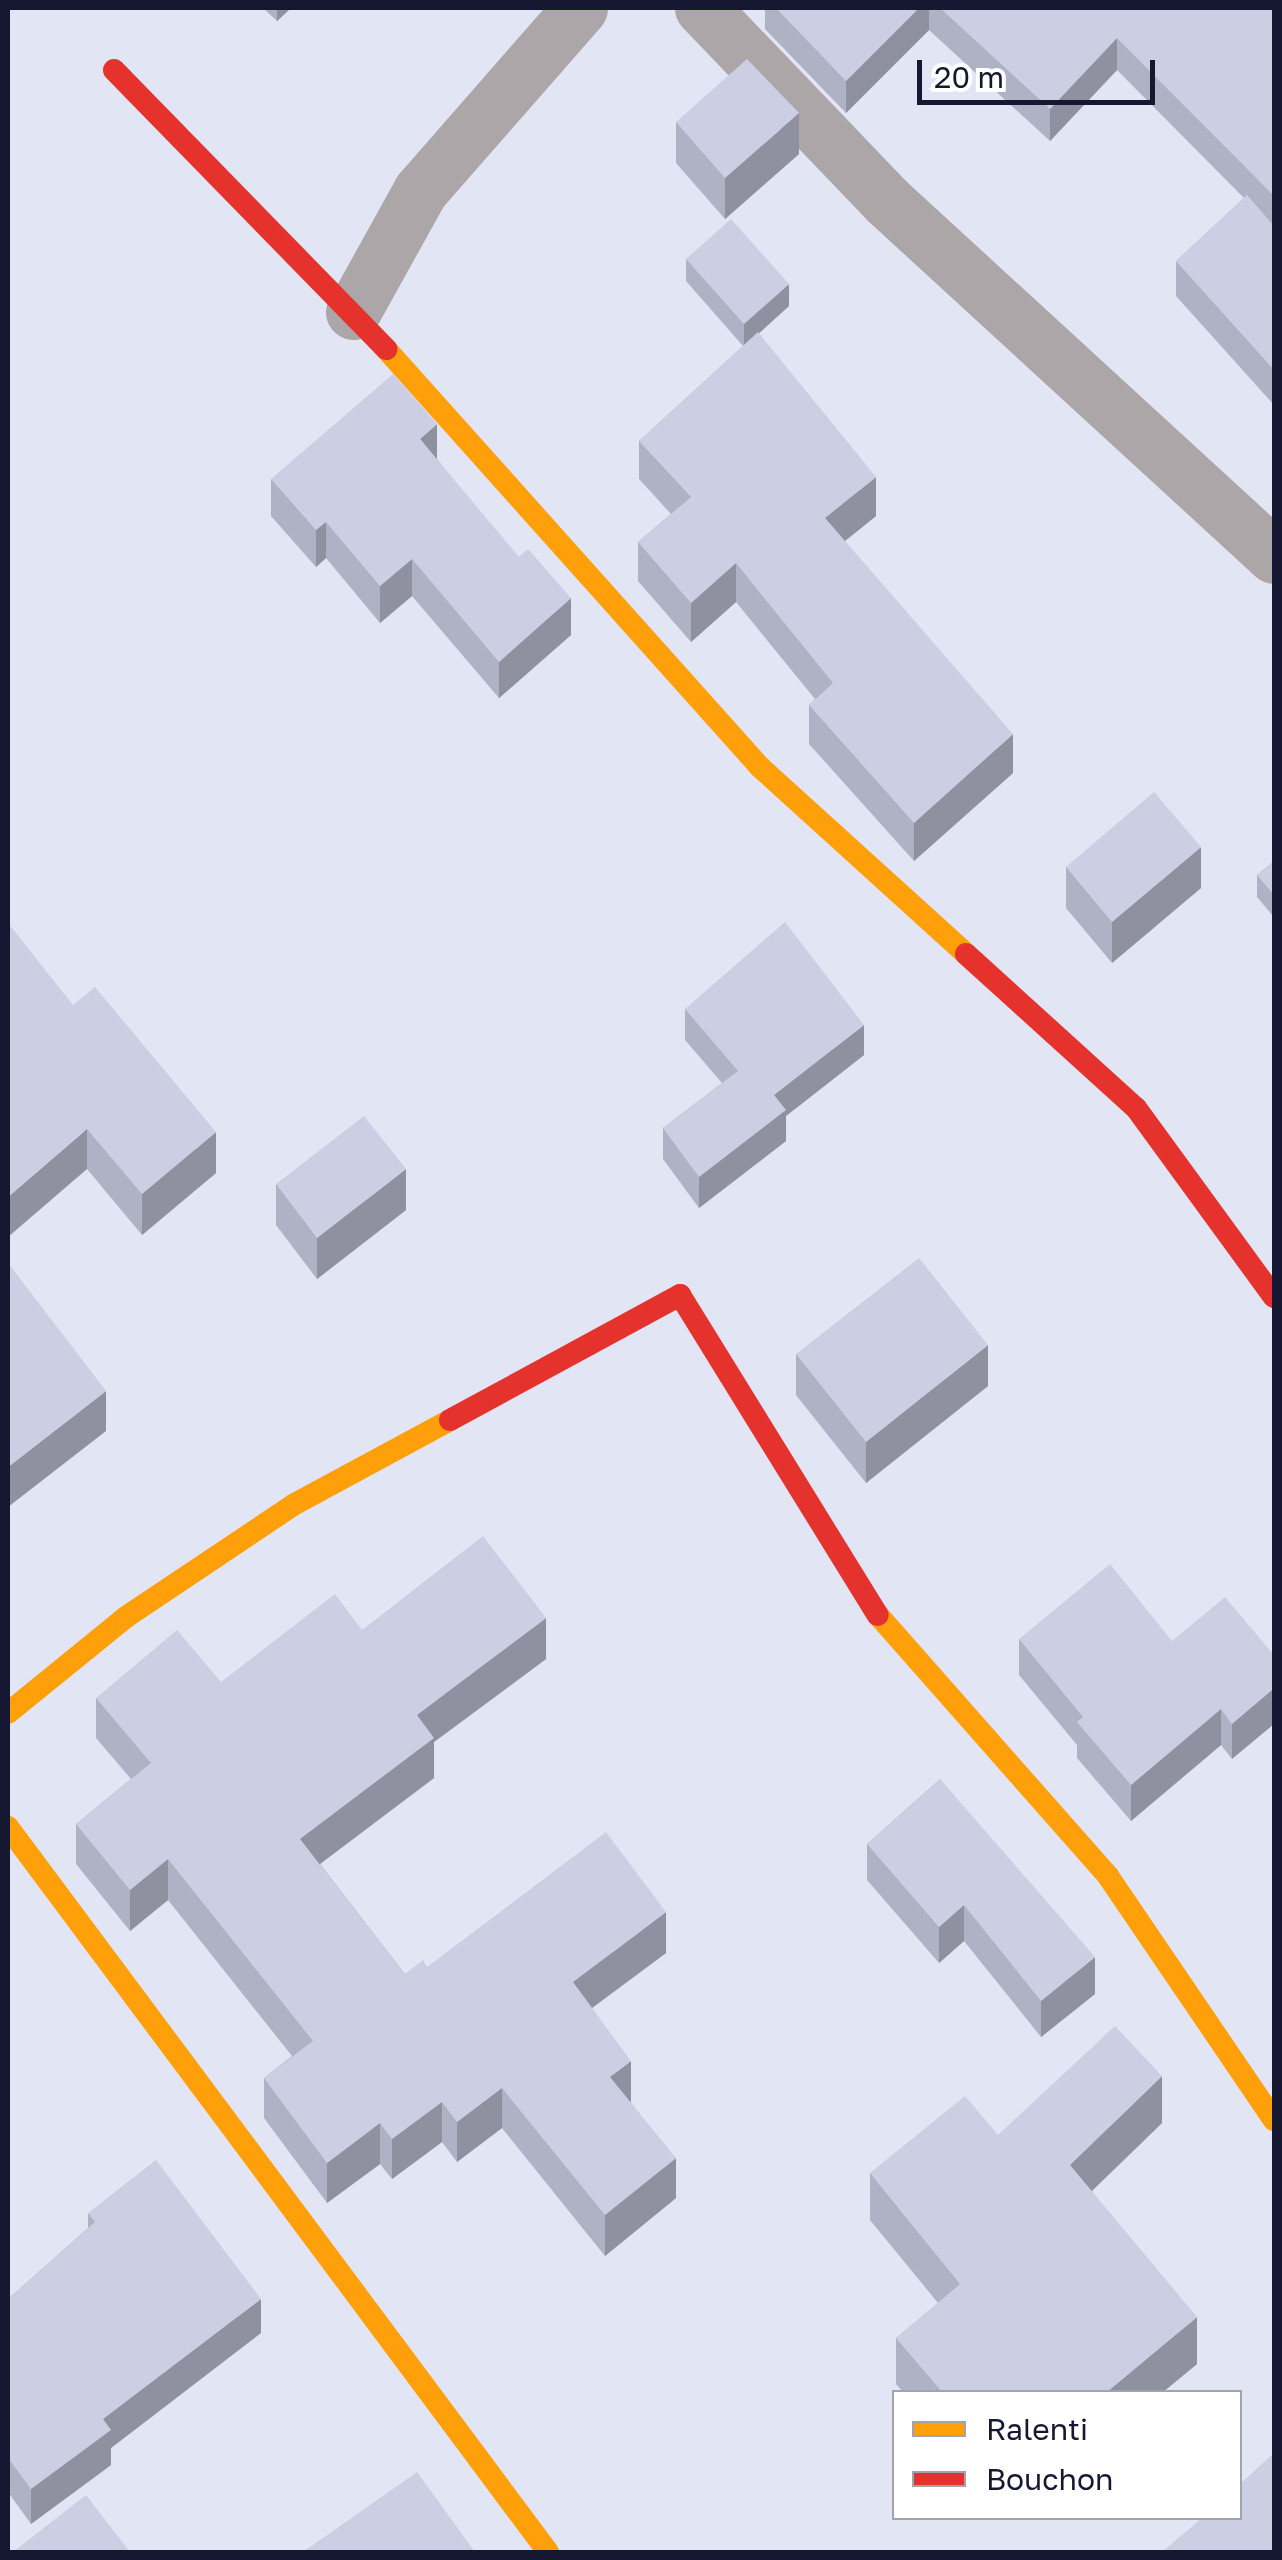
<!DOCTYPE html>
<html>
<head>
<meta charset="utf-8">
<style>
  body { margin:0 }
  #map { position:relative; width:1282px; height:2560px; overflow:hidden; background:#e2e5f4; font-family:"Golos Text",sans-serif }
  div>[style] { position:absolute }
  .street>* { height:55px; margin:-27.5px; padding:0 27.5px; transform-origin:27.5px; border-radius:27.5px; background:#ada6a8 }
  .slow>* { height:22px; margin:-11px; padding:0 11px; transform-origin:11px; border-radius:11px; background:#ff9f0a }
  .jam>* { height:22px; margin:-11px; padding:0 11px; transform-origin:11px; border-radius:11px; background:#e5322d }
  .wall>* { inset:0; background:#afb2c4 }
  .shaded-wall>* { inset:0; background:#8f91a0 }
  .building>* { inset:0; background:#cccfe4 }
  span { translate:-50% -50%; white-space:nowrap; text-align:center; line-height:1.15; -webkit-text-stroke:9px #fff; paint-order:stroke }
  .frame { position:absolute; inset:0; border:10px solid #161831; pointer-events:none }
  .legend { position:absolute; left:892px; top:2390px; width:350px; height:130px; box-sizing:border-box; background:#fff; border:2px solid #a2a3ad; margin:0; padding:12px 18px; list-style:none; font-size:30px; color:#161831 }
  .legend li { display:flex; align-items:center; gap:20px; height:50px }
  .legend b { width:50px; border:2px solid #a2a3ad }
  .scale { position:absolute; left:917px; top:60px; width:238px; height:45px; box-sizing:border-box; border:5px solid #161831; border-top:0; padding-left:12px; font-size:30px; line-height:35px; white-space:nowrap; color:#161831; -webkit-text-stroke:8px #fff; paint-order:stroke }
</style>
</head>
<body>
<div id="map">
  <div class="street">
    <div style="left:702px;top:8px;width:267px;rotate:46.2deg"></div>
    <div style="left:887px;top:201px;width:525px;rotate:42.53deg"></div>
    <div style="left:353px;top:312px;width:138px;rotate:-61deg"></div>
    <div style="left:420px;top:191px;width:243px;rotate:-48.8deg"></div>
  </div>
  <div class="slow">
    <div style="left:386px;top:349px;width:561px;rotate:48.18deg"></div>
    <div style="left:760px;top:767px;width:278px;rotate:42.2deg"></div>
    <div style="left:878px;top:1615px;width:348px;rotate:48.6deg"></div>
    <div style="left:1108px;top:1876px;width:295px;rotate:55.8deg"></div>
    <div style="left:8px;top:1713px;width:152px;rotate:-39.1deg"></div>
    <div style="left:126px;top:1617px;width:201px;rotate:-33.8deg"></div>
    <div style="left:293px;top:1505px;width:179px;rotate:-28.4deg"></div>
    <div style="left:8px;top:1827px;width:904px;rotate:53.32deg"></div>
  </div>
  <div class="jam">
    <div style="left:114px;top:70px;width:390px;rotate:45.7deg"></div>
    <div style="left:966px;top:954px;width:229px;rotate:42.2deg"></div>
    <div style="left:1136px;top:1108px;width:234px;rotate:53.9deg"></div>
    <div style="left:450px;top:1420px;width:262px;rotate:-28.5deg"></div>
    <div style="left:680px;top:1295px;width:376px;rotate:58.3deg"></div>
  </div>
  <div class="wall">
    <div style="clip-path:polygon(263px 8px,291px 8px,277px 21px)"></div>
    <div style="clip-path:polygon(765px 8px,1274px 8px,1274px 405px,1176px 296px,1176px 261px,1244px 198px,1117px 70px,1050px 141px,929px 30px,846px 113px,765px 29px)"></div>
    <div style="clip-path:polygon(676px 122px,799px 154px,725px 219px,676px 163px)"></div>
    <div style="clip-path:polygon(686px 259px,789px 306px,759px 333px,876px 516px,845px 541px,1013px 773px,914px 861px,809px 744px,809px 705px,815px 699px,736px 602px,691px 642px,638px 581px,638px 542px,671px 514px,639px 479px,639px 441px,743px 346px,686px 281px)"></div>
    <div style="clip-path:polygon(437px 459px,571px 635px,499px 698px,412px 596px,380px 623px,326px 558px,316px 567px,271px 516px,271px 479px)"></div>
    <div style="clip-path:polygon(1274px 861px,1274px 917px,1257px 897px,1257px 875px)"></div>
    <div style="clip-path:polygon(1066px 867px,1201px 888px,1112px 963px,1066px 908px)"></div>
    <div style="clip-path:polygon(73px 1005px,216px 1173px,142px 1235px,87px 1169px)"></div>
    <div style="clip-path:polygon(685px 1009px,864px 1055px,786px 1116px,786px 1141px,699px 1208px,663px 1159px,663px 1128px,722px 1083px,685px 1040px)"></div>
    <div style="clip-path:polygon(276px 1184px,406px 1210px,317px 1279px,276px 1225px)"></div>
    <div style="clip-path:polygon(796px 1354px,988px 1386px,866px 1483px,796px 1395px)"></div>
    <div style="clip-path:polygon(362px 1630px,546px 1659px,434px 1742px,434px 1778px,320px 1864px,405px 1974px,427px 1967px,666px 1953px,592px 2008px,631px 2102px,676px 2198px,605px 2256px,502px 2128px,457px 2162px,442px 2142px,392px 2179px,380px 2164px,327px 2203px,264px 2118px,264px 2078px,292px 2056px,168px 1900px,130px 1931px,76px 1864px,76px 1824px,131px 1779px,96px 1738px,96px 1698px,221px 1682px)"></div>
    <div style="clip-path:polygon(1019px 1639px,1172px 1641px,1274px 1655px,1232px 1759px,1221px 1745px,1131px 1821px,1077px 1758px,1077px 1745px,1019px 1675px)"></div>
    <div style="clip-path:polygon(940px 1779px,1095px 1994px,1041px 2037px,964px 1941px,939px 1963px,867px 1880px,867px 1844px)"></div>
    <div style="clip-path:polygon(1162px 2123px,1092px 2191px,1197px 2364px,1163px 2392px,903px 2392px,896px 2384px,896px 2338px,938px 2303px,870px 2220px,870px 2173px,998px 2135px)"></div>
    <div style="clip-path:polygon(88px 2213px,261px 2333px,111px 2448px,111px 2465px,31px 2524px,8px 2492px,8px 2299px,88px 2228px)"></div>
  </div>
  <div class="shaded-wall">
    <div style="clip-path:polygon(277px 8px,291px 8px,277px 21px)"></div>
    <div style="clip-path:polygon(919px 8px,929px 8px,929px 30px,846px 113px,846px 81px)"></div>
    <div style="clip-path:polygon(1117px 38px,1117px 70px,1050px 141px,1050px 109px)"></div>
    <div style="clip-path:polygon(799px 113px,799px 154px,725px 219px,725px 178px)"></div>
    <div style="clip-path:polygon(789px 284px,789px 306px,744px 347px,744px 324px)"></div>
    <div style="clip-path:polygon(437px 424px,437px 460px,420px 439px)"></div>
    <div style="clip-path:polygon(876px 477px,876px 516px,825px 557px,825px 518px)"></div>
    <div style="clip-path:polygon(326px 522px,326px 558px,316px 567px,316px 530px)"></div>
    <div style="clip-path:polygon(412px 559px,412px 596px,380px 623px,380px 586px)"></div>
    <div style="clip-path:polygon(736px 563px,736px 602px,691px 642px,691px 603px)"></div>
    <div style="clip-path:polygon(571px 598px,571px 635px,499px 698px,499px 662px)"></div>
    <div style="clip-path:polygon(1013px 734px,1013px 773px,914px 861px,914px 823px)"></div>
    <div style="clip-path:polygon(1201px 847px,1201px 888px,1112px 963px,1112px 922px)"></div>
    <div style="clip-path:polygon(864px 1025px,864px 1055px,786px 1116px,786px 1141px,699px 1208px,699px 1177px,774px 1095px)"></div>
    <div style="clip-path:polygon(87px 1129px,87px 1169px,8px 1237px,8px 1197px)"></div>
    <div style="clip-path:polygon(216px 1132px,216px 1173px,142px 1235px,142px 1194px)"></div>
    <div style="clip-path:polygon(406px 1169px,406px 1210px,317px 1279px,317px 1238px)"></div>
    <div style="clip-path:polygon(988px 1345px,988px 1386px,866px 1483px,866px 1442px)"></div>
    <div style="clip-path:polygon(106px 1391px,106px 1431px,8px 1507px,8px 1467px)"></div>
    <div style="clip-path:polygon(546px 1618px,546px 1659px,434px 1742px,434px 1778px,300px 1879px,300px 1839px,417px 1715px)"></div>
    <div style="clip-path:polygon(1274px 1688px,1274px 1724px,1232px 1759px,1232px 1724px)"></div>
    <div style="clip-path:polygon(1221px 1709px,1221px 1745px,1131px 1821px,1131px 1785px)"></div>
    <div style="clip-path:polygon(168px 1859px,168px 1900px,130px 1931px,130px 1890px)"></div>
    <div style="clip-path:polygon(964px 1905px,964px 1941px,939px 1963px,939px 1927px)"></div>
    <div style="clip-path:polygon(666px 1912px,666px 1953px,573px 2022px,573px 1982px)"></div>
    <div style="clip-path:polygon(1095px 1957px,1095px 1994px,1041px 2037px,1041px 2001px)"></div>
    <div style="clip-path:polygon(631px 2061px,631px 2101px,610px 2117px,610px 2077px)"></div>
    <div style="clip-path:polygon(1162px 2076px,1162px 2123px,1070px 2212px,1070px 2165px)"></div>
    <div style="clip-path:polygon(502px 2088px,502px 2128px,457px 2162px,457px 2122px)"></div>
    <div style="clip-path:polygon(442px 2102px,442px 2142px,392px 2179px,392px 2139px)"></div>
    <div style="clip-path:polygon(380px 2123px,380px 2164px,327px 2203px,327px 2163px)"></div>
    <div style="clip-path:polygon(676px 2158px,676px 2198px,605px 2256px,605px 2215px)"></div>
    <div style="clip-path:polygon(261px 2299px,261px 2333px,111px 2448px,111px 2465px,31px 2524px,31px 2489px,103px 2419px)"></div>
    <div style="clip-path:polygon(1197px 2317px,1197px 2364px,1163px 2392px,1107px 2392px)"></div>
  </div>
  <div class="building">
    <div style="clip-path:polygon(776px 8px,919px 8px,846px 81px)"></div>
    <div style="clip-path:polygon(940px 8px,1274px 8px,1274px 196px,1117px 38px,1050px 109px)"></div>
    <div style="clip-path:polygon(747px 59px,799px 113px,725px 178px,676px 122px)"></div>
    <div style="clip-path:polygon(1247px 195px,1274px 226px,1274px 370px,1176px 261px)"></div>
    <div style="clip-path:polygon(731px 219px,789px 284px,744px 324px,686px 259px)"></div>
    <div style="clip-path:polygon(758px 332px,876px 477px,825px 518px,1013px 734px,914px 823px,809px 705px,833px 683px,736px 563px,691px 603px,638px 542px,691px 497px,639px 441px)"></div>
    <div style="clip-path:polygon(393px 374px,437px 424px,420px 439px,519px 557px,528px 549px,571px 598px,499px 662px,412px 559px,380px 586px,326px 522px,316px 530px,271px 479px)"></div>
    <div style="clip-path:polygon(1154px 792px,1201px 847px,1112px 922px,1066px 867px)"></div>
    <div style="clip-path:polygon(1274px 861px,1274px 895px,1257px 875px)"></div>
    <div style="clip-path:polygon(785px 922px,864px 1025px,774px 1095px,786px 1110px,699px 1177px,663px 1128px,738px 1071px,685px 1009px)"></div>
    <div style="clip-path:polygon(8px 923px,73px 1005px,95px 987px,216px 1132px,142px 1194px,87px 1129px,8px 1197px)"></div>
    <div style="clip-path:polygon(364px 1116px,406px 1169px,317px 1238px,276px 1184px)"></div>
    <div style="clip-path:polygon(919px 1258px,988px 1345px,866px 1442px,796px 1354px)"></div>
    <div style="clip-path:polygon(8px 1263px,106px 1391px,8px 1467px)"></div>
    <div style="clip-path:polygon(483px 1536px,546px 1618px,417px 1715px,434px 1738px,300px 1839px,405px 1974px,423px 1960px,427px 1967px,606px 1832px,666px 1912px,573px 1982px,631px 2061px,610px 2077px,676px 2158px,605px 2215px,502px 2088px,457px 2122px,442px 2102px,392px 2139px,380px 2123px,327px 2163px,264px 2078px,313px 2041px,168px 1859px,130px 1890px,76px 1824px,151px 1763px,96px 1698px,177px 1630px,221px 1682px,335px 1594px,362px 1630px)"></div>
    <div style="clip-path:polygon(1110px 1564px,1172px 1641px,1225px 1597px,1274px 1655px,1274px 1688px,1232px 1724px,1221px 1709px,1131px 1785px,1077px 1722px,1083px 1717px,1019px 1639px)"></div>
    <div style="clip-path:polygon(940px 1779px,1095px 1957px,1041px 2001px,964px 1905px,939px 1927px,867px 1844px)"></div>
    <div style="clip-path:polygon(1115px 2026px,1162px 2076px,1070px 2165px,1197px 2317px,1107px 2392px,942px 2392px,896px 2338px,960px 2284px,870px 2173px,965px 2096px,998px 2135px)"></div>
    <div style="clip-path:polygon(156px 2160px,261px 2299px,103px 2419px,111px 2430px,31px 2489px,8px 2458px,8px 2299px,95px 2222px,88px 2213px)"></div>
    <div style="clip-path:polygon(1274px 2453px,1274px 2552px,1162px 2552px,1202px 2518px,1240px 2518px,1240px 2484px)"></div>
    <div style="clip-path:polygon(417px 2472px,475px 2552px,303px 2552px)"></div>
    <div style="clip-path:polygon(86px 2495px,130px 2552px,13px 2552px)"></div>
  </div>
  <div class="frame"></div>
  <ul class="legend">
  <li><b style="height:12px;background:#ff9f0a"></b>Ralenti</li>
  <li><b style="height:12px;background:#e5322d"></b>Bouchon</li>
  </ul>
  <div class="scale">20 m</div>
</div>
</body>
</html>
